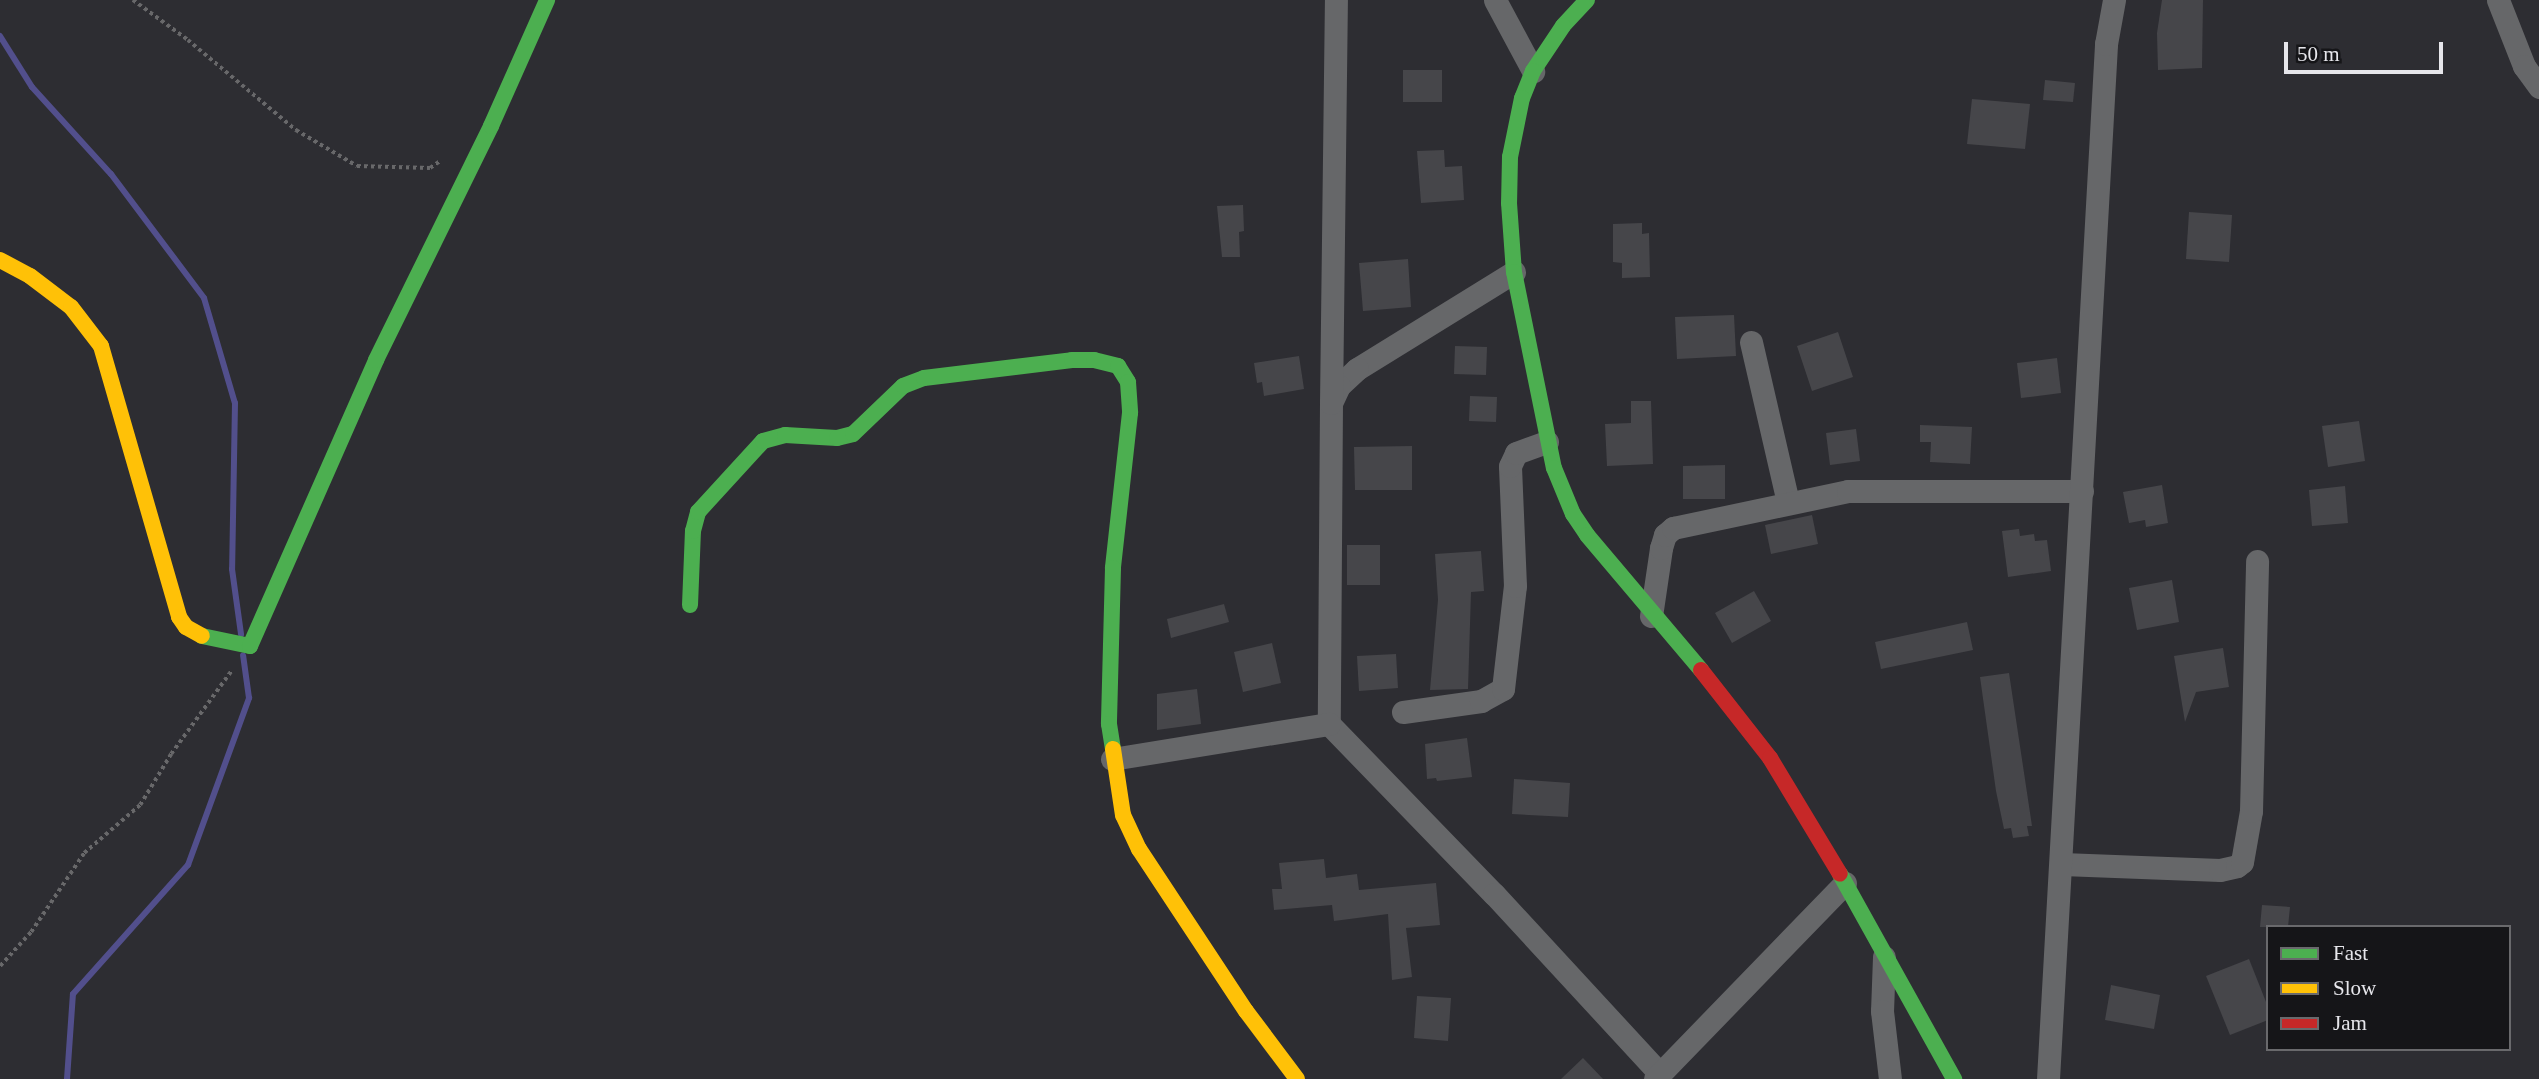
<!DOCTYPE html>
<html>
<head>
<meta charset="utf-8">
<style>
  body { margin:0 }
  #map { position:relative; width:2539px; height:1079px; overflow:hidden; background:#2d2d32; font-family:"Times New Roman",serif }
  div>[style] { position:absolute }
  .stream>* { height:6px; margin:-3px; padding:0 3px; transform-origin:3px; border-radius:3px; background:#524f8c }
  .building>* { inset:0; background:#46464a }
  .path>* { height:3.5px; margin-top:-1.75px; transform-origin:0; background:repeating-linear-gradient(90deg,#68686a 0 3.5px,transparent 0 7px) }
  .street>* { height:23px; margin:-11.5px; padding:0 11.5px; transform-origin:11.5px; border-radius:11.5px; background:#666769 }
  .fast>* { height:16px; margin:-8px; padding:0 8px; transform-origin:8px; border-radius:8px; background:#4caf50 }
  .slow>* { height:16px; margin:-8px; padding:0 8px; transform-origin:8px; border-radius:8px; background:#ffc107 }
  .jam>* { height:16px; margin:-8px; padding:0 8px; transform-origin:8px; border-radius:8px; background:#c62828 }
  span { translate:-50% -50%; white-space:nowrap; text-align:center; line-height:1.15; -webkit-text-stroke:5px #151518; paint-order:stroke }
  .legend { position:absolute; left:2266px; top:925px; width:245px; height:126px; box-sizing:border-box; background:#151518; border:2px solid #69696c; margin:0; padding:9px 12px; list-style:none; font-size:21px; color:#e6e6eb }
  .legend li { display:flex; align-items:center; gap:14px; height:35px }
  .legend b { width:35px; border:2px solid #69696c }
  .scale { position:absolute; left:2284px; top:42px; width:159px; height:32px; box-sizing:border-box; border:4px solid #e6e6eb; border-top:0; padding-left:9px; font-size:21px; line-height:24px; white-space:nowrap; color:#e6e6eb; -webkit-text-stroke:5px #151518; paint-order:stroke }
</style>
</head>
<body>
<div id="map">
  <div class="stream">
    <div style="left:0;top:36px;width:60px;rotate:57.9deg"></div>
    <div style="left:32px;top:87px;width:118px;rotate:47.8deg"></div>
    <div style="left:111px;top:174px;width:155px;rotate:53.1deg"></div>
    <div style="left:204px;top:298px;width:109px;rotate:73.6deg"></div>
    <div style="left:235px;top:403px;width:166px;rotate:91deg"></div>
    <div style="left:232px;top:569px;width:66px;rotate:82.1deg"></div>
    <div style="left:67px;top:1079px;width:85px;rotate:-86deg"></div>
    <div style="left:73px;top:994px;width:173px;rotate:-48.3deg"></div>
    <div style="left:188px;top:865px;width:178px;rotate:-69.9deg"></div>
    <div style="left:249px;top:698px;width:43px;rotate:-97.9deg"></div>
  </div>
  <div class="building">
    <div style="clip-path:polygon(2162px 0,2203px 0,2202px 68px,2158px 70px,2157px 33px)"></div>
    <div style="clip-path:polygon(1403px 70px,1442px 70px,1442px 102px,1403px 102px)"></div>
    <div style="clip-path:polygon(2045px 80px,2075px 83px,2073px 102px,2043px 100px)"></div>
    <div style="clip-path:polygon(1972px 99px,2030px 104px,2025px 149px,1967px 144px)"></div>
    <div style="clip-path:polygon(1444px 150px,1445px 167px,1462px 166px,1464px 200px,1421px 203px,1417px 151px)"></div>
    <div style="clip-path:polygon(1243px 205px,1244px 231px,1239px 232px,1240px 257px,1222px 257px,1217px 206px)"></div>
    <div style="clip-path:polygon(2189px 212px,2232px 215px,2229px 262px,2186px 259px)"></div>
    <div style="clip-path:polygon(1642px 223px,1642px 234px,1649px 233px,1650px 277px,1622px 278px,1622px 263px,1613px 262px,1613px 224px)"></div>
    <div style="clip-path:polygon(1408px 259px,1411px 307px,1363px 311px,1359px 263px)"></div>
    <div style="clip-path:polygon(1734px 315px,1736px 356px,1677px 359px,1675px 317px)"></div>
    <div style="clip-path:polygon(1838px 332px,1853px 377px,1812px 391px,1797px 346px)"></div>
    <div style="clip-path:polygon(1455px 346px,1487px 347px,1486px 375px,1454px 374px)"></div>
    <div style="clip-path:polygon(1299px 356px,1304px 389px,1264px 396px,1262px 382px,1257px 383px,1254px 363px)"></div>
    <div style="clip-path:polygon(2057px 358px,2061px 393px,2021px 398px,2017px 363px)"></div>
    <div style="clip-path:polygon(1470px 396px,1497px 397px,1496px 422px,1469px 421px)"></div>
    <div style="clip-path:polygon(1631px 401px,1651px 401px,1653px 464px,1607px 466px,1605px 424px,1631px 423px)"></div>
    <div style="clip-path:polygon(2359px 421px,2365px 461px,2328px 467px,2322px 426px)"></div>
    <div style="clip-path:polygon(1920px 425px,1972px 427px,1970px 464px,1930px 462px,1931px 442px,1920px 442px)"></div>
    <div style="clip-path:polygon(1856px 429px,1860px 461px,1830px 465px,1826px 433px)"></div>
    <div style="clip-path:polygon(1412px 446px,1412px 490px,1355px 490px,1354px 447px)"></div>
    <div style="clip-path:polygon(1725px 465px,1725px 499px,1683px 499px,1683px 466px)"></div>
    <div style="clip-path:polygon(2162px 485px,2168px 523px,2146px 527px,2145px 520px,2129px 523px,2123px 492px)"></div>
    <div style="clip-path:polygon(2345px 486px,2348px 523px,2312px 526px,2309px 490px)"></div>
    <div style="clip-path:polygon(1812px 515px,1818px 544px,1771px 554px,1765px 525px)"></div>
    <div style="clip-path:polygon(2019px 529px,2020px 536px,2034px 534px,2035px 541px,2047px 540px,2051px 571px,2008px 577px,2002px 531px)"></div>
    <div style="clip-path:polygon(1347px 545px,1380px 545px,1380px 585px,1347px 585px)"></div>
    <div style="clip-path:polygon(1481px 551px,1484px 591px,1471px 592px,1468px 689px,1430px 690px,1438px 600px,1435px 554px)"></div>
    <div style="clip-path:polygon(2172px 580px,2179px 622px,2137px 630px,2129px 588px)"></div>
    <div style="clip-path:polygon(1754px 591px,1771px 621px,1732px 643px,1715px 613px)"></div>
    <div style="clip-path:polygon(1224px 604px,1229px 622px,1171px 638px,1167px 619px)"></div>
    <div style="clip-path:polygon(1967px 622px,1973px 650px,1881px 669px,1875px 642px)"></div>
    <div style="clip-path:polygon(1272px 643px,1281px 683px,1243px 692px,1234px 652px)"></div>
    <div style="clip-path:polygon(2223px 648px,2229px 687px,2196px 692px,2185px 722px,2174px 656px)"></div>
    <div style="clip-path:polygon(1396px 654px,1398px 688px,1359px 691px,1357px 656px)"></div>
    <div style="clip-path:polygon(2009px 673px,2032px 826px,2027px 826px,2029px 836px,2013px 838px,2011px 828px,2004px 829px,1996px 791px,1980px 677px)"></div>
    <div style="clip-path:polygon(1197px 689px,1201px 724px,1157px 730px,1157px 694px)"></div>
    <div style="clip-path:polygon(1467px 738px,1472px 777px,1437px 781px,1436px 778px,1427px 779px,1425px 744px)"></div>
    <div style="clip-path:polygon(1514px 779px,1570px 783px,1568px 817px,1512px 814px)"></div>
    <div style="clip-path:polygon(1324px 859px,1326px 878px,1357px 874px,1359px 890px,1436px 883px,1440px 925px,1406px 928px,1412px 977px,1392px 980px,1388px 914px,1334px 921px,1332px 905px,1274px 910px,1272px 889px,1282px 889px,1279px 863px)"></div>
    <div style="clip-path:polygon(2262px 905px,2290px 907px,2288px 927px,2260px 927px)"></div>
    <div style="clip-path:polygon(2249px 959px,2268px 1007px,2268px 1020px,2230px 1035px,2206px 976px)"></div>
    <div style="clip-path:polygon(2111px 985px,2160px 995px,2154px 1029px,2105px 1020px)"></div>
    <div style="clip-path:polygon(1417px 996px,1451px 998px,1448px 1041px,1414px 1038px)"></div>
    <div style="clip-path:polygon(1583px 1058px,1603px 1079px,1561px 1079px)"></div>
  </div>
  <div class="path">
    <div style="left:133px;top:0;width:68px;rotate:36deg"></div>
    <div style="left:188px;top:40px;width:141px;rotate:39.8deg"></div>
    <div style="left:296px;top:130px;width:71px;rotate:30.5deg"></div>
    <div style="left:357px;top:166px;width:73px;rotate:1.6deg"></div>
    <div style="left:430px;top:168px;width:12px;rotate:-35deg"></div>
    <div style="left:0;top:966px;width:46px;rotate:-47.6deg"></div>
    <div style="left:31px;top:932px;width:95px;rotate:-56.1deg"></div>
    <div style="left:84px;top:853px;width:74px;rotate:-40.6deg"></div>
    <div style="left:140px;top:805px;width:60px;rotate:-58.7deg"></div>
    <div style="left:171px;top:754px;width:104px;rotate:-54deg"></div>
  </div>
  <div class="street">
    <div style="left:1495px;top:0;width:81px;rotate:61.8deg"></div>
    <div style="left:2498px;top:0;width:71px;rotate:68.5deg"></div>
    <div style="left:2524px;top:66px;width:26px;rotate:54deg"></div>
    <div style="left:1514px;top:272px;width:185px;rotate:148.3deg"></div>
    <div style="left:1357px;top:369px;width:25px;rotate:137deg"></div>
    <div style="left:1339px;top:386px;width:19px;rotate:115deg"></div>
    <div style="left:1331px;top:403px;width:321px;rotate:90.4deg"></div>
    <div style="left:1329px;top:724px;width:237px;rotate:45.9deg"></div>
    <div style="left:1494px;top:894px;width:245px;rotate:47.3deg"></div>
    <div style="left:1751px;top:342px;width:164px;rotate:77deg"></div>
    <div style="left:1331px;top:403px;width:403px;rotate:-89.3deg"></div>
    <div style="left:1651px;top:616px;width:69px;rotate:-81.6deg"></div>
    <div style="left:1661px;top:548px;width:14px;rotate:-73deg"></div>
    <div style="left:1665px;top:535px;width:11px;rotate:-41deg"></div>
    <div style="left:1673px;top:528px;width:179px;rotate:-11.9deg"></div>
    <div style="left:1848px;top:491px;width:234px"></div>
    <div style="left:1403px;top:712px;width:79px;rotate:-8deg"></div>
    <div style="left:1481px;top:701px;width:25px;rotate:-29deg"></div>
    <div style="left:1503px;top:689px;width:104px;rotate:-83.4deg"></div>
    <div style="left:1515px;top:586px;width:120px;rotate:-92.4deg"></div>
    <div style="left:1510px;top:466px;width:14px;rotate:-65deg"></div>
    <div style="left:1516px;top:453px;width:33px;rotate:-20deg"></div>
    <div style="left:1112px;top:759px;width:220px;rotate:-9.2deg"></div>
    <div style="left:2062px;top:864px;width:158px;rotate:2.2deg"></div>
    <div style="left:2220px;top:870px;width:17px;rotate:-13deg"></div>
    <div style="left:2237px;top:866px;width:6px;rotate:-39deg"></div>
    <div style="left:2242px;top:862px;width:52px;rotate:-80deg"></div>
    <div style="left:2251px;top:811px;width:250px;rotate:-88.6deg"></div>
    <div style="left:1884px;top:957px;width:54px;rotate:92.1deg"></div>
    <div style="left:1882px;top:1011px;width:68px;rotate:83.3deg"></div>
    <div style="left:1655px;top:1079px;width:273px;rotate:-45.9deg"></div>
    <div style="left:2048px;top:1079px;width:1037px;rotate:-86.79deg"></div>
    <div style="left:2106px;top:44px;width:45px;rotate:-79.7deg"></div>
  </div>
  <div class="fast">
    <div style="left:1587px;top:0;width:35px;rotate:133deg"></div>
    <div style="left:1563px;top:26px;width:54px;rotate:123.7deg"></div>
    <div style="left:1533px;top:71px;width:29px;rotate:112deg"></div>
    <div style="left:1522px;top:98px;width:60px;rotate:101.5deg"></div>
    <div style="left:1510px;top:157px;width:46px;rotate:91.2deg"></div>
    <div style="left:1509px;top:203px;width:69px;rotate:85.9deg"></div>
    <div style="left:1514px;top:272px;width:200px;rotate:78.5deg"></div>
    <div style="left:1554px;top:468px;width:50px;rotate:67.6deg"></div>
    <div style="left:1573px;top:514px;width:25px;rotate:56deg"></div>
    <div style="left:1587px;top:535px;width:177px;rotate:49.8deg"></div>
    <div style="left:690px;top:605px;width:74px;rotate:-87.7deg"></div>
    <div style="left:693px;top:531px;width:20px;rotate:-75deg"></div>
    <div style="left:698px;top:512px;width:96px;rotate:-47.5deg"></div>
    <div style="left:763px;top:441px;width:23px;rotate:-15deg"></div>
    <div style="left:785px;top:435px;width:52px;rotate:3.3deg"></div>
    <div style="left:837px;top:438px;width:16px;rotate:-14deg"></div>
    <div style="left:853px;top:434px;width:69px;rotate:-43.8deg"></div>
    <div style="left:903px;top:386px;width:22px;rotate:-21deg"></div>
    <div style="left:924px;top:378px;width:149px;rotate:-6.9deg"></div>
    <div style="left:1072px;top:360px;width:22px"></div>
    <div style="left:1094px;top:360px;width:25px;rotate:14deg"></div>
    <div style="left:1118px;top:366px;width:19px;rotate:58deg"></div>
    <div style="left:1128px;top:382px;width:31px;rotate:86deg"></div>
    <div style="left:1130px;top:413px;width:156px;rotate:96.3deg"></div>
    <div style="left:1113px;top:568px;width:156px;rotate:91.5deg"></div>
    <div style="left:1109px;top:724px;width:25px;rotate:81deg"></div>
    <div style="left:202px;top:636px;width:49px;rotate:11.8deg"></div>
    <div style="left:250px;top:646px;width:313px;rotate:-66.2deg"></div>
    <div style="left:376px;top:360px;width:261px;rotate:-63.8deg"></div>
    <div style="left:491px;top:126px;width:138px;rotate:-66deg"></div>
    <div style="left:1840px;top:874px;width:235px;rotate:60.9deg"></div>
  </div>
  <div class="slow">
    <div style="left:0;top:260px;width:34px;rotate:28deg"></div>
    <div style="left:30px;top:276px;width:51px;rotate:37.1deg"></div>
    <div style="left:71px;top:307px;width:49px;rotate:52.4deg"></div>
    <div style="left:101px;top:346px;width:282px;rotate:73.9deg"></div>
    <div style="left:179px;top:617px;width:12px;rotate:55deg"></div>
    <div style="left:186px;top:627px;width:18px;rotate:29deg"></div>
    <div style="left:1113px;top:749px;width:67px;rotate:81.4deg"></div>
    <div style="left:1123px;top:815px;width:38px;rotate:65deg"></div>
    <div style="left:1139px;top:849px;width:194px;rotate:56.6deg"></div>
    <div style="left:1246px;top:1011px;width:85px;rotate:53.1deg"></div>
  </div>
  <div class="jam">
    <div style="left:1701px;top:670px;width:112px;rotate:51.9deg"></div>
    <div style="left:1770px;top:758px;width:135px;rotate:58.9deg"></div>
  </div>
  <ul class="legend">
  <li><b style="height:9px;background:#4caf50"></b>Fast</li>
  <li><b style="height:9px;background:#ffc107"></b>Slow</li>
  <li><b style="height:9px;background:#c62828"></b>Jam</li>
  </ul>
  <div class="scale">50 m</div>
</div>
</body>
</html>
